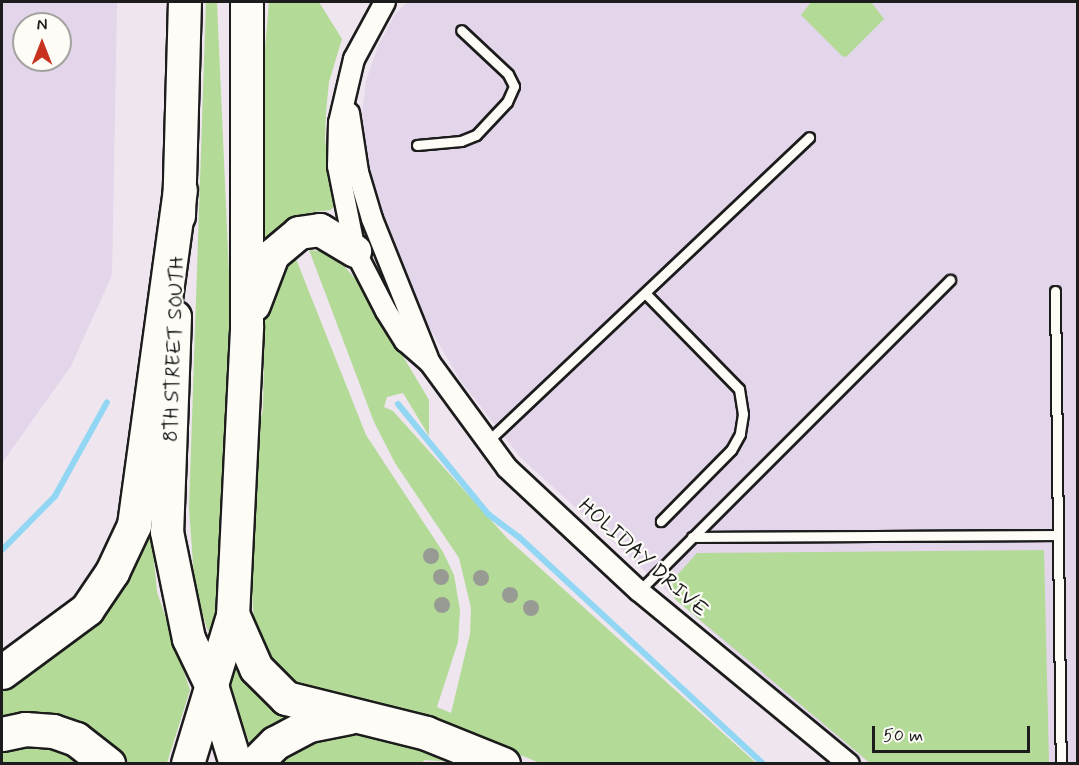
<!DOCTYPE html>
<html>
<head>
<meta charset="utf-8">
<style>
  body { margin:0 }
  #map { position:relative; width:1079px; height:765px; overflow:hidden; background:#eee5ef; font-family:Mynerve,sans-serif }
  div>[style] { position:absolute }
  .built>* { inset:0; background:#e3d5ea }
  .green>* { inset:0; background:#b3da96 }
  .stream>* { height:6px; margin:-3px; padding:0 3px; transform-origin:3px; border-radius:3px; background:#91d6f3 }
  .roads { filter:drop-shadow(2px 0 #1c1c1c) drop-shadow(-2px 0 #1c1c1c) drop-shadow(0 2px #1c1c1c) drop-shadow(0 -2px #1c1c1c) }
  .service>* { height:9px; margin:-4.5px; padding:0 4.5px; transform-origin:4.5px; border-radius:4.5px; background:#fdfcf7 }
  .minor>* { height:20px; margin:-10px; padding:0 10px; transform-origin:10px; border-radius:10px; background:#fdfcf7 }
  .primary>* { height:32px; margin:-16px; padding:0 16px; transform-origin:16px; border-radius:16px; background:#fdfcf7 }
  .motorway>* { height:33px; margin:-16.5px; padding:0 16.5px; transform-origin:16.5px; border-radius:16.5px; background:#fdfcf7 }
  .trees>* { width:16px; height:16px; margin:-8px; border-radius:50%; background:#989b93 }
  span { translate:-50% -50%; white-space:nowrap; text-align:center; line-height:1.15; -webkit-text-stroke:4.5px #fdfcf7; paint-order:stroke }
  .street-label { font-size:21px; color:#1c1c1c }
  .frame { position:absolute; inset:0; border:3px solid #1c1c1c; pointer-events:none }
  .north { position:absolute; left:12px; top:12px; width:60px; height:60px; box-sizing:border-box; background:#fdfcf7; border:2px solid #a3a29f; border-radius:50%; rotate:0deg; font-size:16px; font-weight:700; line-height:24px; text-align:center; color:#1c1c1c }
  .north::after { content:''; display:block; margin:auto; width:21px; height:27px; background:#c8321e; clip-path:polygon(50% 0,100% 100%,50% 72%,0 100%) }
  .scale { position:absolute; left:872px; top:726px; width:158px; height:27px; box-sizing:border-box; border:3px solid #1c1c1c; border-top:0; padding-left:8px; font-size:18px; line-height:21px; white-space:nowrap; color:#1c1c1c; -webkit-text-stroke:4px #fdfcf7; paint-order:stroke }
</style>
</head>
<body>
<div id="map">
  <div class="built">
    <div style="clip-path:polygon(evenodd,2px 2px,117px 2px,112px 275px,71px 366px,2px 463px,2px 2px,24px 24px,60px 24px,60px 60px,24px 60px,24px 24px)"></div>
    <div style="clip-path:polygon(408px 2px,1077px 2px,1077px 763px,869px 763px,777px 691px,520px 457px,460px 380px,400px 277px,383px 233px,361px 122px,366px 81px,378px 46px,395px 14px)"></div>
  </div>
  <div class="green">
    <div style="clip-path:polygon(206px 2px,217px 2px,230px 297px,220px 597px,213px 630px,208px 631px,195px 591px,189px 508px)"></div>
    <div style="clip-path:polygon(269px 2px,319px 2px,342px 39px,329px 82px,326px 112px,325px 141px,337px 203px,331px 210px,313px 212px,284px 224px,263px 248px,259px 247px,261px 96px)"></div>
    <div style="clip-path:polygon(811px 2px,871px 2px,884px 19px,846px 57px,842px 56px,801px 15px)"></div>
    <div style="clip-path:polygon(309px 250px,325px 252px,344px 266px,360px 284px,429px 400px,429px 436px,403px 393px,387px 397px,384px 407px,393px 411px,507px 538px,756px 763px,540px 763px,426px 717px,294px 686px,268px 658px,254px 621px,250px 563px,251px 462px,263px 409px,265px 308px,275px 274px,294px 254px,366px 435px,443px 552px,454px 575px,460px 610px,458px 642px,437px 707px,451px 713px,470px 634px,471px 608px,459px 558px,395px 463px,374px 422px)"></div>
    <div style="clip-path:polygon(143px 528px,151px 529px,157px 592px,190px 690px,167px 763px,129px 763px,100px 735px,79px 724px,2px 719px,2px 687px,66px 646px,96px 620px)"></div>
    <div style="clip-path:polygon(1044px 550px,1049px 763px,870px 763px,675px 599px,672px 581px,697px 553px)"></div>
    <div style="clip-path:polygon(235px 660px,291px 711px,291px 719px,251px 746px,227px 687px)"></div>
    <div style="clip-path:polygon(366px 735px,412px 745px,469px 763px,424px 760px,422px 764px,280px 764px,303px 745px,330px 737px)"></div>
    <div style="clip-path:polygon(17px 745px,50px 745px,89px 764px,2px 764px,2px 749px)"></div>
  </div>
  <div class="stream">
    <div style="left:398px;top:404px;width:142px;rotate:50.7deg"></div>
    <div style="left:488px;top:514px;width:39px;rotate:37deg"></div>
    <div style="left:519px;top:537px;width:333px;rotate:42.9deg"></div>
    <div style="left:2px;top:550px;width:76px;rotate:-45.5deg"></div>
    <div style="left:55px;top:496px;width:107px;rotate:-61deg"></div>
  </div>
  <div class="roads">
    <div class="service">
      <div style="left:417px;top:145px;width:44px;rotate:-5.2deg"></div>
      <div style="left:461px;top:141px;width:16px;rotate:-22deg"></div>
      <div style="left:476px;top:135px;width:45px;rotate:-46.8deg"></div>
      <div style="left:507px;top:102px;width:17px;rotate:-66deg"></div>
      <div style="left:514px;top:86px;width:13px;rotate:-117deg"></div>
      <div style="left:508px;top:74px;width:64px;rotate:-136.9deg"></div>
      <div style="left:1055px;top:291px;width:473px;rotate:89.3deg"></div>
      <div style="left:645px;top:293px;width:134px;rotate:45.6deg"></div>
      <div style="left:739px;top:389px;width:25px;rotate:81deg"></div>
      <div style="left:743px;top:414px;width:20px;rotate:99deg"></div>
      <div style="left:740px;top:434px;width:18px;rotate:119deg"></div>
      <div style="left:731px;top:450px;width:100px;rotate:134.6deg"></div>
      <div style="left:488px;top:441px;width:442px;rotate:-43.4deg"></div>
      <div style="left:692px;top:537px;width:366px;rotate:-0.3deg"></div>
      <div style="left:639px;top:591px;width:440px;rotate:-45deg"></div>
    </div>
    <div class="minor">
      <div style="left:385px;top:2px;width:65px;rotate:118.5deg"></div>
      <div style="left:354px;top:59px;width:66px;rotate:103.2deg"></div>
      <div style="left:339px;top:123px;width:43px;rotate:91.3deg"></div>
      <div style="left:338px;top:166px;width:87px;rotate:78.7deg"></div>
      <div style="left:355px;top:251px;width:68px;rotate:62.7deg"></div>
      <div style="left:386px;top:311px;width:36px;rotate:58deg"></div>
      <div style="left:405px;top:341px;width:33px;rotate:41deg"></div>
      <div style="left:430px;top:363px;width:130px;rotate:53.7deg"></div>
      <div style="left:507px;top:468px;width:180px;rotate:43deg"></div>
      <div style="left:639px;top:591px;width:272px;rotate:39.5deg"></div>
      <div style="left:349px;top:113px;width:60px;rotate:81.3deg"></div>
      <div style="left:358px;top:172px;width:49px;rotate:73.4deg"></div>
      <div style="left:372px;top:219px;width:150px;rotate:68.1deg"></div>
    </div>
    <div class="primary">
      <div style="left:179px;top:216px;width:214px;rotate:-88.4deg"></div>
      <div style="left:254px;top:305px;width:53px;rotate:-69.2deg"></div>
      <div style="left:273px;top:255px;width:34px;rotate:-40deg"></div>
      <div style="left:299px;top:233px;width:21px;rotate:-8deg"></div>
      <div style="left:320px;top:230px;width:41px;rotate:31deg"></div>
      <div style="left:175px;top:317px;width:215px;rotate:92.1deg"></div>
      <div style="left:167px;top:532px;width:109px;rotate:78.4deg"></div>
      <div style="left:189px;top:639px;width:55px;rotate:64.4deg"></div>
      <div style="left:213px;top:689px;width:78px;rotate:73deg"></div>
      <div style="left:188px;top:764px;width:155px;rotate:-73.1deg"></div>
      <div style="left:233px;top:616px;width:290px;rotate:-87.2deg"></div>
      <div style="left:247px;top:326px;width:324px;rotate:-90deg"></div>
    </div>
    <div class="motorway">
      <div style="left:233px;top:616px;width:57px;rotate:66.1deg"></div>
      <div style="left:256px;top:668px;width:42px;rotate:45deg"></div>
      <div style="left:286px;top:698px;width:144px;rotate:14deg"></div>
      <div style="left:426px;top:733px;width:83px;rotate:21.9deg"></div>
      <div style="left:2px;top:672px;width:106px;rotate:-36.5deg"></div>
      <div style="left:87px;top:609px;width:45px;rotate:-56deg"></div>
      <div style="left:112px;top:572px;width:52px;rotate:-64.9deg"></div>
      <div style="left:134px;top:525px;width:338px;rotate:-82.2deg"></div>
      <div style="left:2px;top:734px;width:24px;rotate:-12deg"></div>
      <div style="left:25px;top:729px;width:28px;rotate:4deg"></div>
      <div style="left:53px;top:731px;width:24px;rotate:19deg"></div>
      <div style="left:76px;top:739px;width:41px;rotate:38deg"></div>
      <div style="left:254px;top:764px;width:30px;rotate:-45deg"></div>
      <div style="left:275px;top:743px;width:38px;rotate:-28deg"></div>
      <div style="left:309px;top:725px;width:41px;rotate:-11.3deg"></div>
    </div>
  </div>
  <div class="trees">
    <div style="left:431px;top:556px"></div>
    <div style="left:441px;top:577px"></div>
    <div style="left:481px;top:578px"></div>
    <div style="left:510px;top:595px"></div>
    <div style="left:442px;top:605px"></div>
    <div style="left:531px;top:608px"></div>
  </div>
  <div class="street-label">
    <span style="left:174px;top:349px;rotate:-88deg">8TH STREET SOUTH</span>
    <span style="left:643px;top:558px;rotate:42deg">HOLIDAY DRIVE</span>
  </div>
  <div class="frame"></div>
  <div class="north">N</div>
  <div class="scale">50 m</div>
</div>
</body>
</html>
